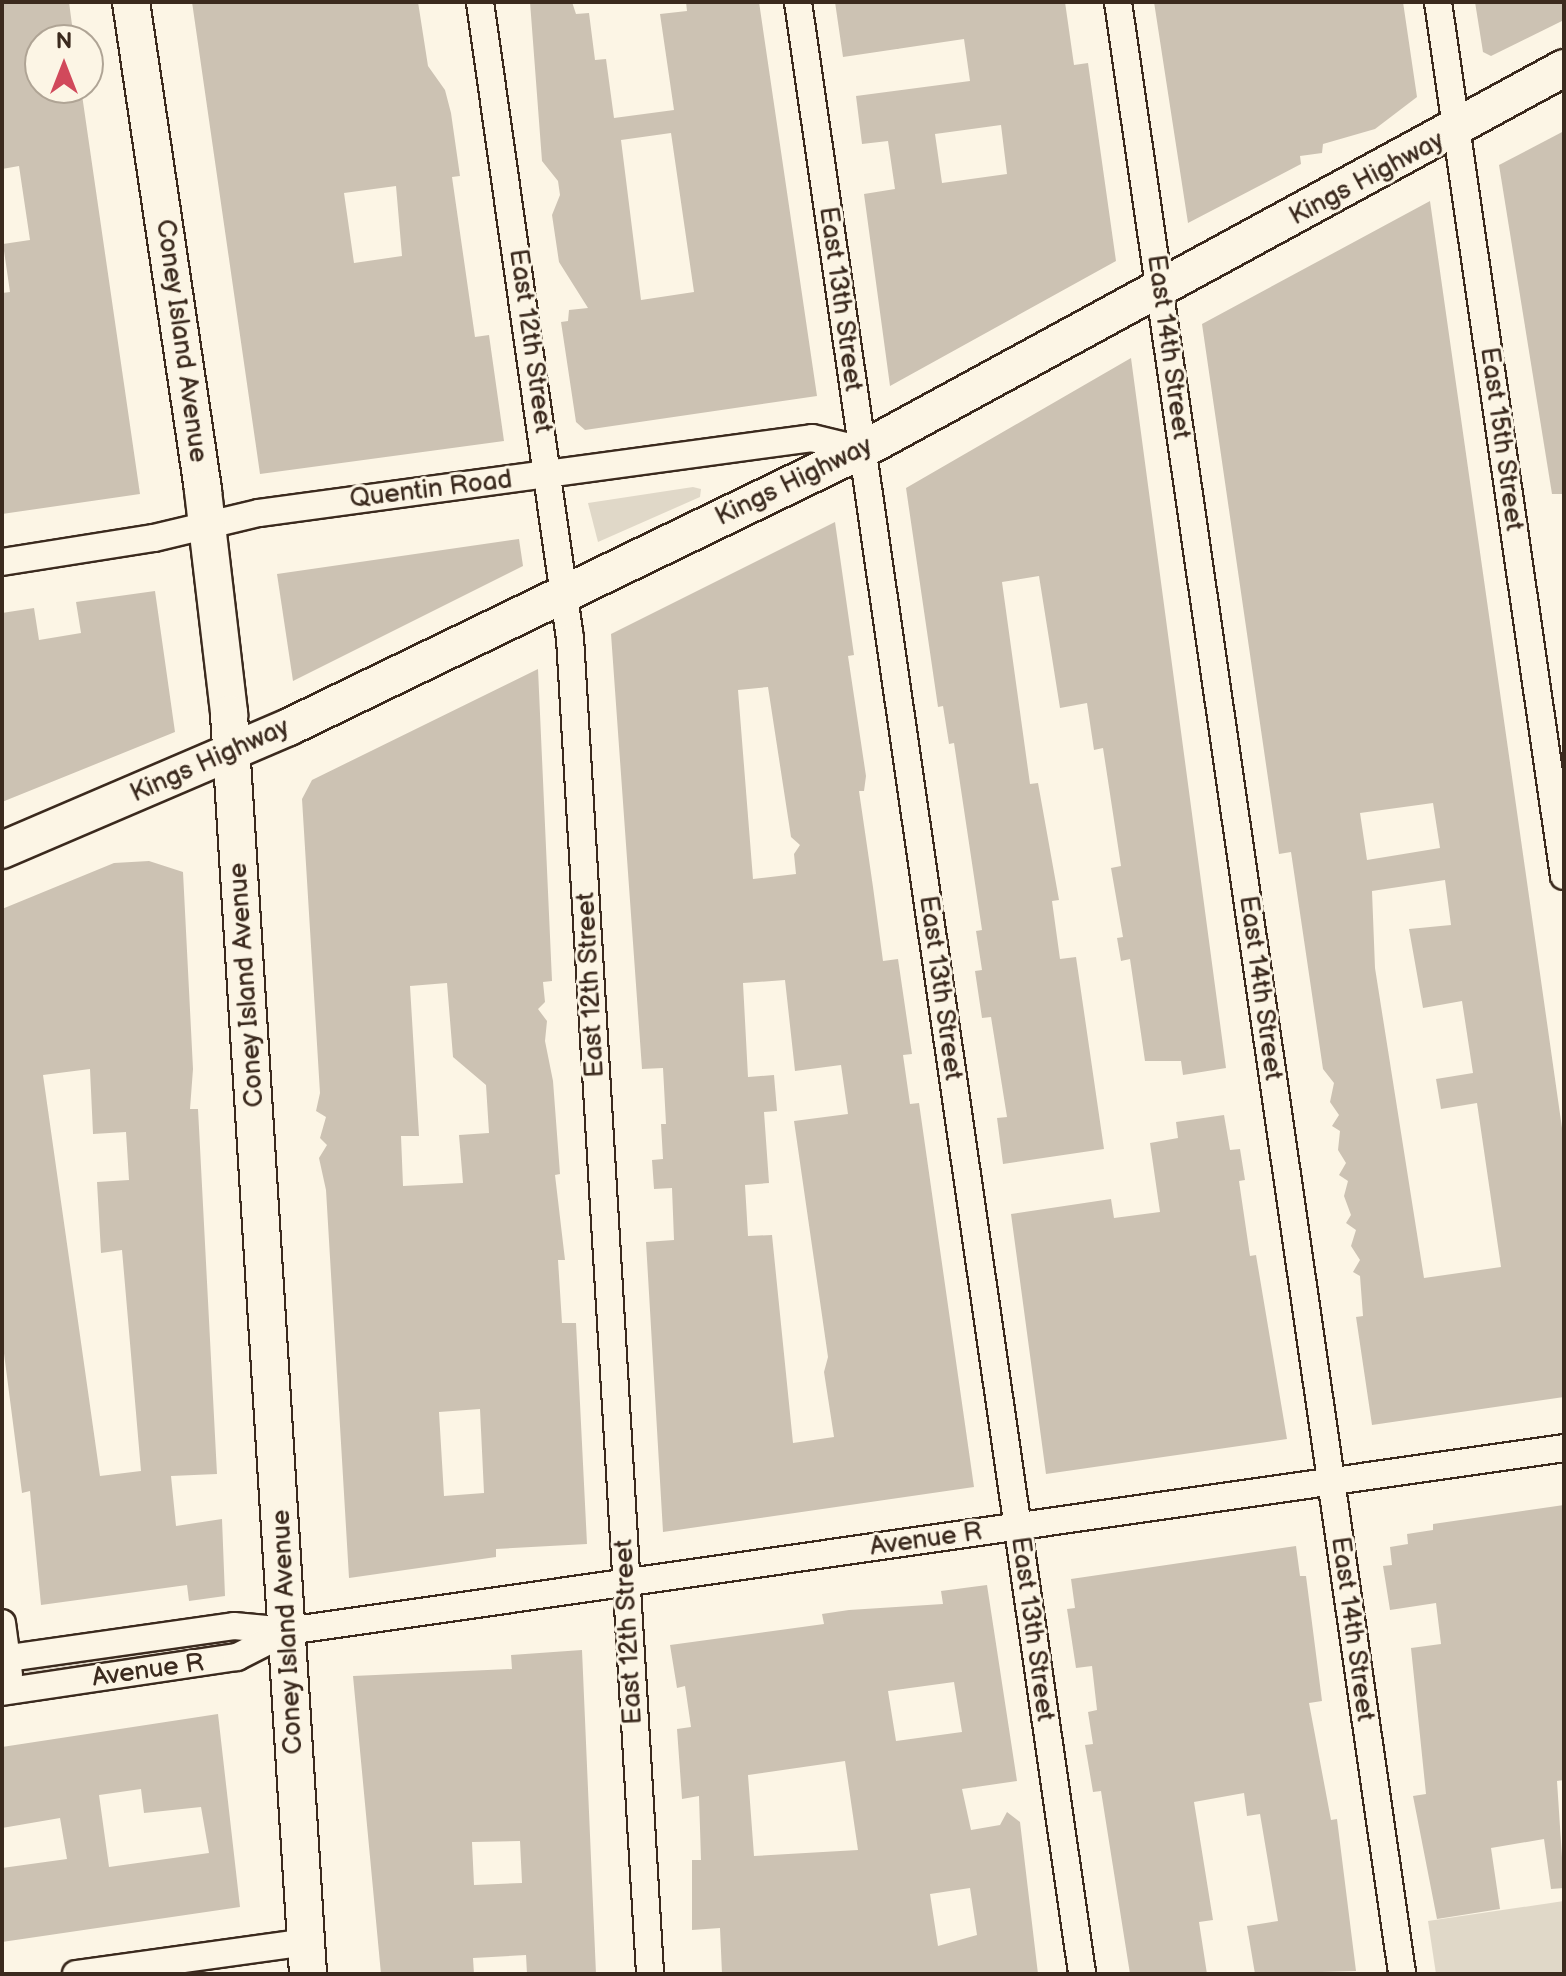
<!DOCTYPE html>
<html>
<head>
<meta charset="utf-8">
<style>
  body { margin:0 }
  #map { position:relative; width:1566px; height:1976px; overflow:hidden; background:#fcf5e5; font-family:"Balsamiq Sans",sans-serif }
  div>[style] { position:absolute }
  .green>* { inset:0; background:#e0d8c8 }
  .building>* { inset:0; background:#ccc2b3 }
  .roads { filter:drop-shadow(2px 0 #3b2a1e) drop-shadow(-2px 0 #3b2a1e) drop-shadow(0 2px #3b2a1e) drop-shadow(0 -2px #3b2a1e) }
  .street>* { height:26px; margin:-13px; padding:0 13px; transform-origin:13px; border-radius:13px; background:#fcf5e5 }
  .secondary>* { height:36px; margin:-18px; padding:0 18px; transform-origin:18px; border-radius:18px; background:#fcf5e5 }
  span { translate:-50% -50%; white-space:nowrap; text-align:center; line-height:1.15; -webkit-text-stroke:6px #fcf5e5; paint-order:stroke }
  .street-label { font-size:26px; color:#3b2a1e }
  .frame { position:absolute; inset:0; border:4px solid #3b2a1e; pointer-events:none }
  .north { position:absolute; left:24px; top:24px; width:80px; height:80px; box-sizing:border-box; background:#fcf5e5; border:2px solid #afa495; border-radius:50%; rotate:0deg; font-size:22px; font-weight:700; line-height:32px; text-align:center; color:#3b2a1e }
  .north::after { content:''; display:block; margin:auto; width:28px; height:36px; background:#d1495b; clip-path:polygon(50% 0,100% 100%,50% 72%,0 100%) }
</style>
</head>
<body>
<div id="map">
  <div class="green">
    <div style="clip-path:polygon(693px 487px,701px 489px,700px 497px,598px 542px,588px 503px)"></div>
    <div style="clip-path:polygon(216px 1635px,225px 1642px,223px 1650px,2px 1684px,2px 1666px)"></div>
    <div style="clip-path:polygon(1564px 1901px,1564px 1974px,1436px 1974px,1428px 1921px)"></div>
  </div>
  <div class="building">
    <div style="clip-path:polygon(2px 2px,69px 2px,74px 40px,40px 40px,40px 88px,81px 88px,140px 494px,2px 514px,2px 293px,10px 292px,3px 244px,30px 240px,19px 166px,2px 169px)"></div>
    <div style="clip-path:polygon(evenodd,192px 2px,418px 2px,428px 66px,445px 90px,451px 113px,460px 176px,452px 177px,475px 337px,489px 335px,504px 441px,260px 474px,192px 2px,396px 186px,402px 256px,354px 263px,344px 193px,396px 186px)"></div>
    <div style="clip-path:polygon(evenodd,530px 2px,572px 2px,576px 14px,589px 13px,595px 60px,606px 59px,614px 118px,674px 110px,660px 14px,687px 11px,686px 2px,759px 2px,817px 396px,585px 430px,576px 422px,561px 322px,568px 321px,569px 310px,588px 308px,559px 262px,552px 215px,560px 195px,558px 181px,542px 161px,530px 2px,671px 133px,694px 292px,641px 300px,621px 140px,671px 133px)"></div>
    <div style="clip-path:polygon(evenodd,835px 2px,1065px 2px,1074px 65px,1088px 63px,1116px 261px,890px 386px,864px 194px,895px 189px,888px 141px,862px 144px,856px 96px,970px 81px,964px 39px,843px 57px,835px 2px,1001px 125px,1007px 174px,942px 183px,935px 134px,1001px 125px)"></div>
    <div style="clip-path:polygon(1154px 2px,1403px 2px,1417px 97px,1375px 129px,1323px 144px,1322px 153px,1300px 156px,1301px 164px,1188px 223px)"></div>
    <div style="clip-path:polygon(1475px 2px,1564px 2px,1564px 20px,1491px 56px,1483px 52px)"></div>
    <div style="clip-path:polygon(1564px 131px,1564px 494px,1552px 494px,1499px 165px)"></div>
    <div style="clip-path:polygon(evenodd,1430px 201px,1564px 1142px,1564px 1397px,1372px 1425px,1356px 1317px,1363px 1316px,1360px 1276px,1353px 1272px,1360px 1260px,1351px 1246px,1356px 1230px,1346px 1223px,1351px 1215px,1344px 1196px,1348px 1181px,1339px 1175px,1346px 1163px,1338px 1150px,1340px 1131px,1332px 1126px,1339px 1115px,1330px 1102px,1334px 1083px,1323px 1069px,1291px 852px,1279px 854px,1202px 324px,1430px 201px,1433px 803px,1440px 848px,1367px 860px,1360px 813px,1433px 803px,1430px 201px,1445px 880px,1451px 925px,1409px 929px,1423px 1008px,1462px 1001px,1473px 1073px,1436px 1079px,1441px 1109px,1477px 1103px,1501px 1267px,1424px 1278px,1375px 968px,1372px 891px,1445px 880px)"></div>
    <div style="clip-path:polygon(1131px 358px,1226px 1068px,1183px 1075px,1181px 1061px,1145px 1061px,1130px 959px,1121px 961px,1117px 938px,1123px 937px,1111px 868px,1121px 866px,1103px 748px,1094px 750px,1087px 703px,1060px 708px,1039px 576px,1002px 582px,1030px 784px,1038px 783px,1059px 900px,1052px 901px,1060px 959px,1076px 957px,1104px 1149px,1003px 1164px,997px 1118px,1007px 1117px,991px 1017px,982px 1018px,975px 971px,982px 970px,976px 931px,982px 930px,954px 743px,949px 744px,943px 706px,938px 707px,906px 488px)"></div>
    <div style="clip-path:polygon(evenodd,835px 522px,854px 655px,848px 656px,866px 776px,864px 791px,859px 791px,873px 887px,883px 961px,898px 959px,912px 1054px,903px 1055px,910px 1104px,919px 1103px,974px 1487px,663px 1532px,646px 1242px,674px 1240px,672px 1188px,654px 1189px,652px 1160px,663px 1159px,661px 1124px,666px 1124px,663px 1068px,642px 1069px,611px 634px,835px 522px,768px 687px,791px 837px,800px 845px,794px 854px,796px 874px,753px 879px,738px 690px,768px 687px,835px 522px,785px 980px,795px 1071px,841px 1065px,848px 1114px,794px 1121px,828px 1357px,824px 1372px,834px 1437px,793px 1443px,772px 1235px,748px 1236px,745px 1185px,769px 1183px,764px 1112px,777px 1111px,774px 1075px,748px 1077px,743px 983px,785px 980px)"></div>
    <div style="clip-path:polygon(519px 539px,523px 566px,293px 681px,277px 574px)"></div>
    <div style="clip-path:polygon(155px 591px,175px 732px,2px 802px,2px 613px,34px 608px,39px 640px,81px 633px,76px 602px)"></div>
    <div style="clip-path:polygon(evenodd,538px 669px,552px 981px,543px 982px,545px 1002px,538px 1009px,547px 1021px,545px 1041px,553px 1081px,560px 1174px,555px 1175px,565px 1260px,558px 1260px,562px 1323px,576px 1323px,587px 1544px,496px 1549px,496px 1557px,349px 1578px,326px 1190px,319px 1158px,327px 1145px,320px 1138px,326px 1117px,316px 1111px,320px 1093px,302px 799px,312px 780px,538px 669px,447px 983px,453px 1057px,486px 1085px,489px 1133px,459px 1135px,463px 1183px,403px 1186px,401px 1136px,419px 1136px,410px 986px,447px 983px,538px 669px,480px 1409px,484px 1493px,444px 1496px,439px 1412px,480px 1409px)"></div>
    <div style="clip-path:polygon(evenodd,149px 861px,183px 872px,193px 1069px,190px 1109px,198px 1109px,217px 1474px,171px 1476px,176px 1526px,222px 1519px,225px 1596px,189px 1601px,187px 1585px,41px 1605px,30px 1491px,22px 1493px,2px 1338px,2px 909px,114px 863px,149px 861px,90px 1069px,93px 1134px,126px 1132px,129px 1180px,97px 1182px,101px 1253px,122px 1250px,141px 1471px,100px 1476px,43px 1075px,90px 1069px)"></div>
    <div style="clip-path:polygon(1224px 1115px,1230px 1150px,1240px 1149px,1245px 1180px,1239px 1181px,1250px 1256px,1256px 1255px,1287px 1439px,1046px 1474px,1011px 1214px,1111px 1199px,1114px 1218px,1160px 1212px,1150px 1143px,1178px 1138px,1176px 1122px)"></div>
    <div style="clip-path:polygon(1564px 1505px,1564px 1780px,1557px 1781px,1564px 1888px,1551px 1889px,1544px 1839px,1491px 1848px,1500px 1909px,1437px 1919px,1413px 1796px,1426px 1794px,1411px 1648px,1441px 1644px,1436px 1603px,1390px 1610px,1383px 1566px,1392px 1565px,1390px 1547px,1408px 1544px,1407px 1534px,1433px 1530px,1433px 1524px)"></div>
    <div style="clip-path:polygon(1296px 1546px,1300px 1576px,1306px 1576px,1322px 1701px,1309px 1703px,1331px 1820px,1337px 1819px,1356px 1971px,1255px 1974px,1247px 1926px,1278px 1921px,1260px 1814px,1247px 1816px,1244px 1793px,1194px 1802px,1213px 1920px,1199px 1922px,1207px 1974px,1130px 1974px,1101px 1791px,1093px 1792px,1085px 1745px,1093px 1744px,1088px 1712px,1097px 1710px,1092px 1666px,1076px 1668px,1067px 1609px,1075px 1608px,1071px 1579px)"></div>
    <div style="clip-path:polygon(evenodd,987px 1585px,1017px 1781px,962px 1789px,971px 1830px,1000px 1825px,1007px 1812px,1020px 1822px,1038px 1974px,722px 1974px,720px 1928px,692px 1930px,692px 1860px,701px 1860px,699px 1796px,682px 1799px,677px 1729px,691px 1727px,685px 1686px,677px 1688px,670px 1645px,824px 1624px,822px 1614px,849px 1610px,943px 1604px,941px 1591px,987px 1585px,954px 1682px,962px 1732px,896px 1741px,888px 1691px,954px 1682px,987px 1585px,845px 1761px,858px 1850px,754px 1856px,748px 1775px,845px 1761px,987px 1585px,970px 1888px,977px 1935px,938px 1946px,930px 1894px,970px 1888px)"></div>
    <div style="clip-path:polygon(evenodd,582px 1650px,596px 1974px,527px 1974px,526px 1955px,473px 1958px,474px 1974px,381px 1974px,353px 1676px,512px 1669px,511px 1655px,582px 1650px,520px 1841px,522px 1883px,474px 1885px,472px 1842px,520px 1841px)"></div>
    <div style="clip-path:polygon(evenodd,218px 1714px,240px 1907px,2px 1942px,2px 1868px,67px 1859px,60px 1818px,2px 1828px,2px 1747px,218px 1714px,141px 1789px,144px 1813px,201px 1807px,209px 1853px,109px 1867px,99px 1795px,141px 1789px)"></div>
  </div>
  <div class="roads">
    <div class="street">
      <div style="left:480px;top:2px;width:642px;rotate:81.95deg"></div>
      <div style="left:570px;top:638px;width:1338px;rotate:86.57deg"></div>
      <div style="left:798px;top:2px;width:1992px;rotate:81.8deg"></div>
      <div style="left:1118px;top:2px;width:1992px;rotate:81.8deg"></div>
      <div style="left:1438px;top:2px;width:883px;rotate:81.8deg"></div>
      <div style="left:2px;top:562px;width:154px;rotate:-9deg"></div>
      <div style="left:154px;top:538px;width:108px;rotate:-13.4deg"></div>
      <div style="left:259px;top:513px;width:558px;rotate:-7.72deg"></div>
      <div style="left:812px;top:438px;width:51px;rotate:13.5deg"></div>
      <div style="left:2px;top:1623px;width:52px;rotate:82.3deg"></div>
      <div style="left:2px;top:1659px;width:234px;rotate:-8.1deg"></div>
      <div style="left:234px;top:1626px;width:54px;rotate:5.3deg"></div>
      <div style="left:288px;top:1631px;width:1289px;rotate:-8.16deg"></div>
      <div style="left:2px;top:1692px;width:238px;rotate:-8.5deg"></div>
      <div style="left:237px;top:1657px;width:57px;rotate:-27deg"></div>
      <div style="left:76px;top:1974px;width:232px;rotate:-7.9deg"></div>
    </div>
    <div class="secondary">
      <div style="left:131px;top:2px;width:494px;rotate:81.6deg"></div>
      <div style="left:203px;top:491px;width:225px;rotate:83.3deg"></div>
      <div style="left:229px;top:714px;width:1262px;rotate:86.41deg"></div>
      <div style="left:2px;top:850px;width:312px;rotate:-23.2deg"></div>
      <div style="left:289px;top:727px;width:636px;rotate:-25.8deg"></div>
      <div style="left:862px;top:450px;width:799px;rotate:-28.55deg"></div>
    </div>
  </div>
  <div class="street-label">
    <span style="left:1367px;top:179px;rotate:-28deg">Kings Highway</span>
    <span style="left:840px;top:299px;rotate:82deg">East 13th Street</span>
    <span style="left:181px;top:341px;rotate:82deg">Coney Island Avenue</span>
    <span style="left:530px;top:341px;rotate:82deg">East 12th Street</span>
    <span style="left:1168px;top:347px;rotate:82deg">East 14th Street</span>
    <span style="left:1501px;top:439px;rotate:82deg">East 15th Street</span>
    <span style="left:794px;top:482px;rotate:-26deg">Kings Highway</span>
    <span style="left:431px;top:490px;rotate:-7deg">Quentin Road</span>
    <span style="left:210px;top:761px;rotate:-24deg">Kings Highway</span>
    <span style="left:247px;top:985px;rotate:-94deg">Coney Island Avenue</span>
    <span style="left:591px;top:985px;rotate:-93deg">East 12th Street</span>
    <span style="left:940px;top:988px;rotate:82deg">East 13th Street</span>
    <span style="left:1260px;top:988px;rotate:82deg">East 14th Street</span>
    <span style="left:926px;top:1540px;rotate:-8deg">Avenue R</span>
    <span style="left:1032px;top:1629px;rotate:82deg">East 13th Street</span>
    <span style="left:1352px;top:1629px;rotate:82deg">East 14th Street</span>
    <span style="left:288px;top:1632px;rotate:-93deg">Coney Island Avenue</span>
    <span style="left:629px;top:1632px;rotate:-93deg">East 12th Street</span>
    <span style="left:148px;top:1671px;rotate:-8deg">Avenue R</span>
  </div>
  <div class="frame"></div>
  <div class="north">N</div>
</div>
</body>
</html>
